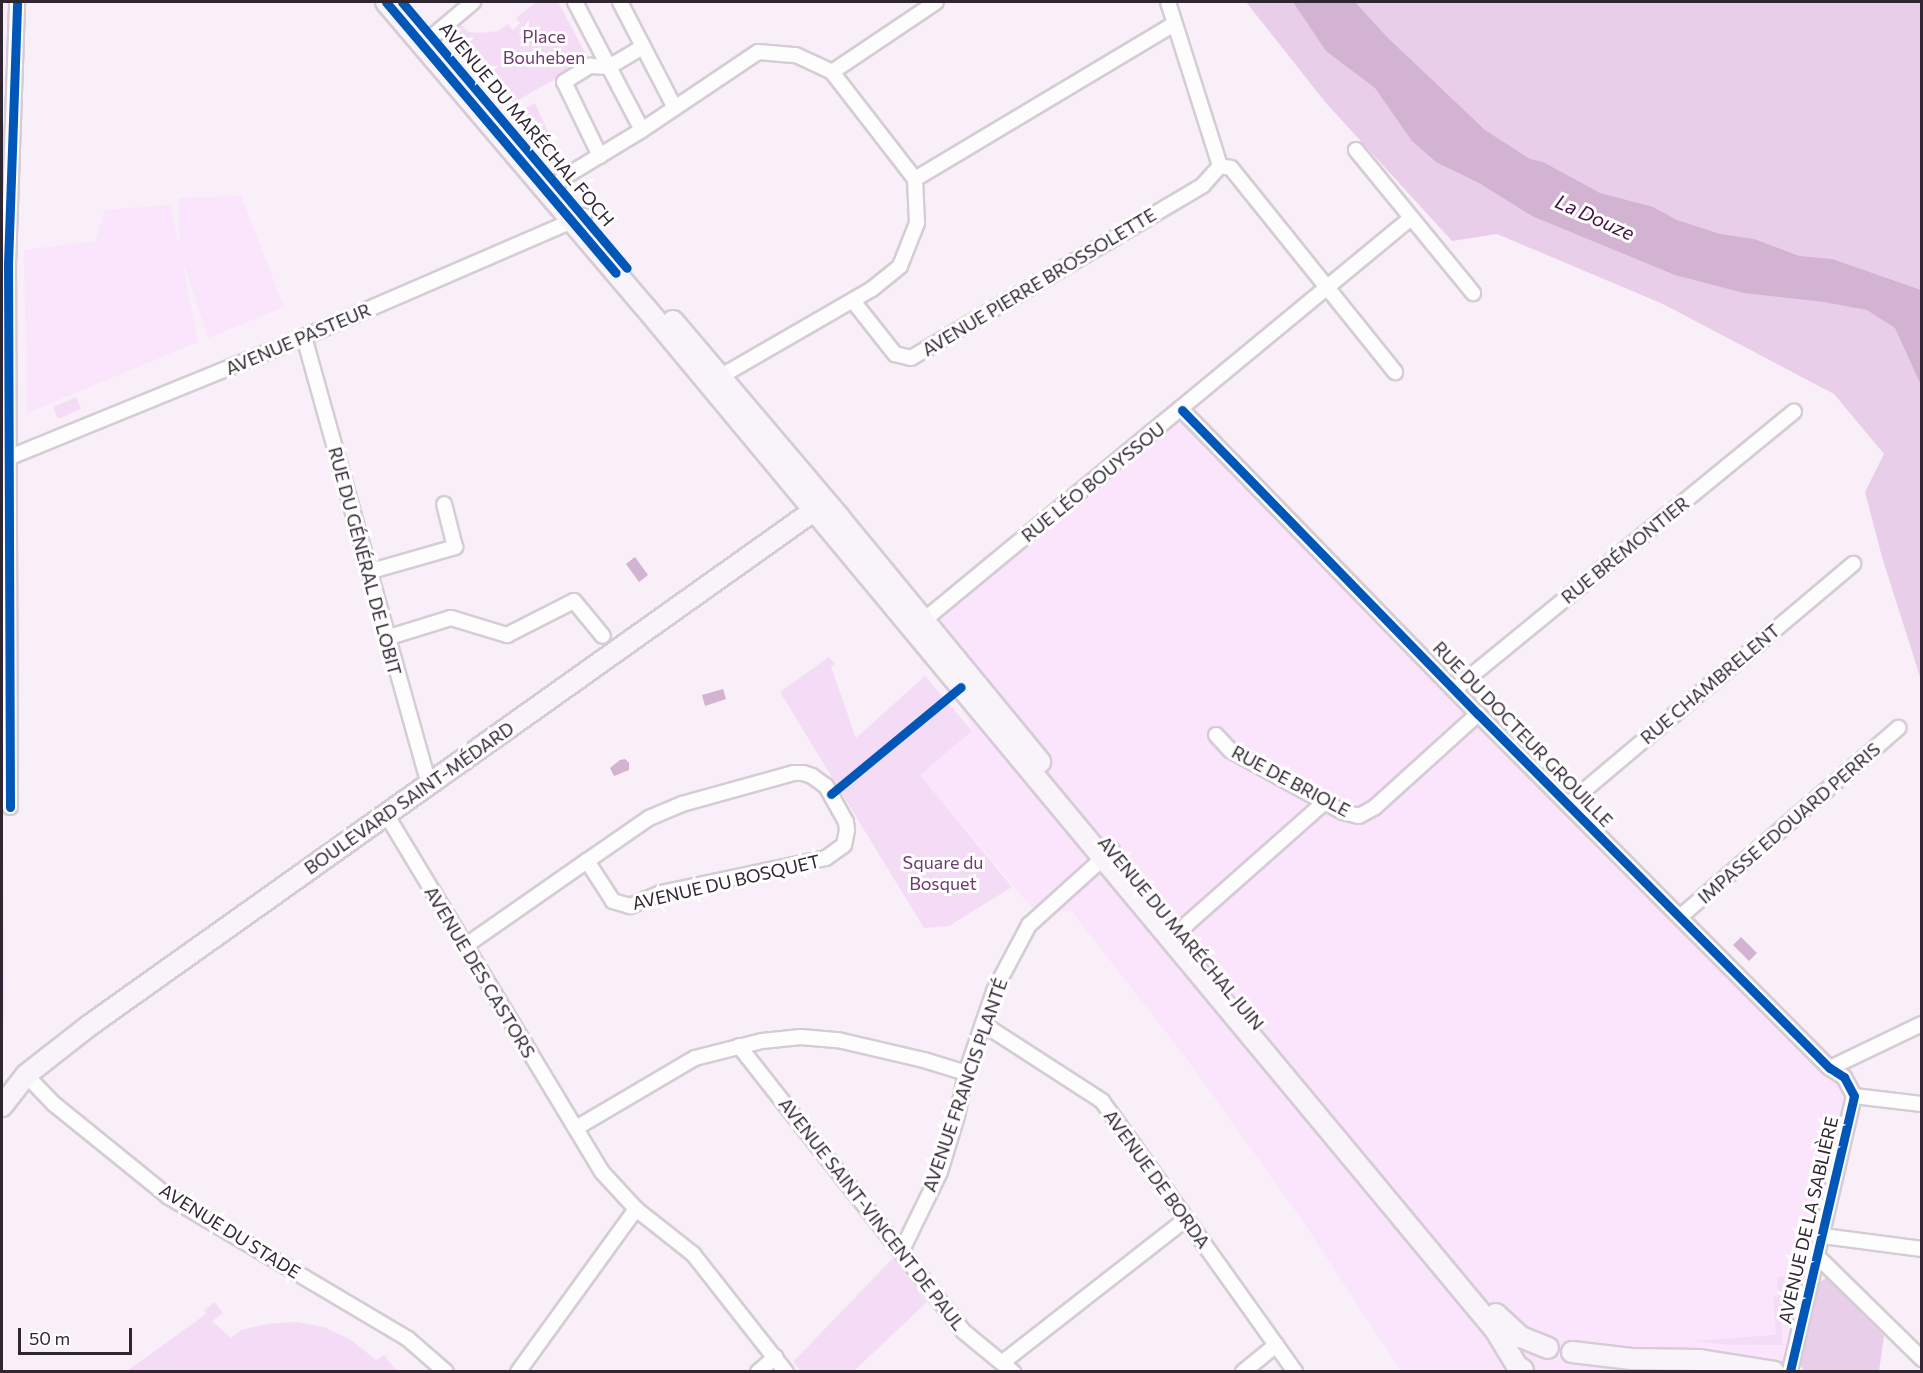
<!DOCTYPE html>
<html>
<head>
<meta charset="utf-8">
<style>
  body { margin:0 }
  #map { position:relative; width:1923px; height:1373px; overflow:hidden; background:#f8eff8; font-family:Commissioner,sans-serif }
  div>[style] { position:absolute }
  .built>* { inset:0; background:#fbe5fc }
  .green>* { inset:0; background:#f5dcf6 }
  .forest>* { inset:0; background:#e9cee9 }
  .water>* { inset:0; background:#d2b3d2 }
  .roads { filter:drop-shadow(2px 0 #d5ccd6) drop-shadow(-2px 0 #d5ccd6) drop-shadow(0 2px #d5ccd6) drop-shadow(0 -2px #d5ccd6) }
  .minor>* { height:14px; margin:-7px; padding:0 7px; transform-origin:7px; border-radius:7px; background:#fefdfe }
  .secondary>* { height:20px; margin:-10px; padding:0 10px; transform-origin:10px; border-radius:10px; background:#f8f4f9 }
  .cycleway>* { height:9px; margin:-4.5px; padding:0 4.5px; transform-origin:4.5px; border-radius:4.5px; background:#0057b8 }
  span { translate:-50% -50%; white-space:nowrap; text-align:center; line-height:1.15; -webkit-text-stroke:6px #fff; paint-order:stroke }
  .park-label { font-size:18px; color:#6e3b70 }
  .street-label { font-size:18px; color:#302631 }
  .water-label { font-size:20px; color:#441347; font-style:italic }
  .frame { position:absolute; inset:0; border:3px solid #302631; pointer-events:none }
  .scale { position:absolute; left:18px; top:1328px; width:114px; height:27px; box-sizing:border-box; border:3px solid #302631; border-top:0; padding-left:8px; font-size:18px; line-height:21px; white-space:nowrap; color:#302631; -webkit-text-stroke:4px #fff; paint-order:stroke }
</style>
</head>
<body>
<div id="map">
  <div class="built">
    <div style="clip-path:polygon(241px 196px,284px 307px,208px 338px,182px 259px,198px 342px,27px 413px,24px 250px,95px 241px,105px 210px,170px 205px,179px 247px,179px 198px)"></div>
    <div style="clip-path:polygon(1179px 409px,1846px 1089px,1783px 1368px,1793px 1371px,1401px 1371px,1302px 1220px,1186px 1058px,1072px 912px,1031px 907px,920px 775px,972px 731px,930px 609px)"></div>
    <div style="clip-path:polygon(2px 778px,5px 990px,2px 1067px)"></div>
  </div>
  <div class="green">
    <div style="clip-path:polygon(536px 2px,558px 2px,589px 60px,513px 103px,451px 30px,459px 23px,469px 32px,477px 33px,498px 31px,508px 24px,513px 30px,520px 23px,516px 18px)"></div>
    <div style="clip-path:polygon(535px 103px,564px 167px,519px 112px)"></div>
    <div style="clip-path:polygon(76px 397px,81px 409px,58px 419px,53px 407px)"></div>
    <div style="clip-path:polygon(829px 657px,835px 664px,831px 667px,856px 738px,925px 676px,972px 731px,920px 775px,1012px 887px,949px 926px,924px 928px,780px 692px)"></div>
    <div style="clip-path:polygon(1796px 1245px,1808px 1257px,1794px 1306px,1782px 1307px,1782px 1345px,1730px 1345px,1695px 1341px,1776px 1335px,1773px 1297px,1778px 1296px,1777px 1277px,1795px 1275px,1793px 1250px)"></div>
    <div style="clip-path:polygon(893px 1258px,927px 1302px,854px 1371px,801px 1371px,793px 1362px)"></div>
    <div style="clip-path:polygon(215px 1302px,223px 1313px,212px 1321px,231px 1338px,241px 1330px,267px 1324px,296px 1322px,324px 1327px,351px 1340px,376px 1360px,384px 1355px,397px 1371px,127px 1371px,206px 1314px,204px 1310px)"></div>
  </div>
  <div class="forest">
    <div style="clip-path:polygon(1246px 2px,1921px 2px,1921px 680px,1882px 557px,1865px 492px,1884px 454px,1834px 394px,1663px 304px,1497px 234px,1452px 241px,1326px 103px)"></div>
    <div style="clip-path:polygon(1827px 1277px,1884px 1336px,1879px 1371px,1804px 1371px,1799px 1363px,1820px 1282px)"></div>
  </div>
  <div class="water">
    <div style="clip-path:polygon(1293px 2px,1355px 2px,1387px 37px,1485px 130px,1530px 159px,1543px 162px,1600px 193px,1653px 207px,1677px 220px,1720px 234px,1754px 239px,1799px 256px,1832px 259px,1921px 290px,1921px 385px,1895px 328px,1867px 310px,1824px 302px,1744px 293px,1675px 275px,1532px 216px,1479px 183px,1436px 162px,1412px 141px,1375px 88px,1326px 51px)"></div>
    <div style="clip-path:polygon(635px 557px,648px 575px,639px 582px,626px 564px)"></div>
    <div style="clip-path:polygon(723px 689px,726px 699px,705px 706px,702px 695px)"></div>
    <div style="clip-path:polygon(625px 759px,629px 763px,629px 770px,614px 776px,610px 768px,620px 760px)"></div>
    <div style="clip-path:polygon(1741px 937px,1757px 953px,1749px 961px,1733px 945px)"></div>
  </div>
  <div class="roads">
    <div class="minor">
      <div style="left:575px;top:2px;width:144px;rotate:62.4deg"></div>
      <div style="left:620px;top:2px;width:119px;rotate:62.6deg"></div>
      <div style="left:1168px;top:2px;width:172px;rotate:72.4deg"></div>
      <div style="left:1220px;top:166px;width:11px;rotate:10deg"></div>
      <div style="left:1231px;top:168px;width:262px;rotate:51.2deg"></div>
      <div style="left:422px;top:45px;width:67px;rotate:-40.1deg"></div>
      <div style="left:832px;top:72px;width:135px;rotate:52.2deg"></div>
      <div style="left:1356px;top:150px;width:185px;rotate:50.7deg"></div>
      <div style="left:600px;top:156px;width:82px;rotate:-115.9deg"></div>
      <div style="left:564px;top:82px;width:31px;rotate:-32deg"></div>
      <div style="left:590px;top:66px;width:19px;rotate:3deg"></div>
      <div style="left:609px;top:67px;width:39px;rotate:-31deg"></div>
      <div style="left:915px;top:179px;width:302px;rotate:-30.9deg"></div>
      <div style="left:547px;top:192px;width:25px;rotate:-40deg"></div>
      <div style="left:566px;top:176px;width:89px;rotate:-31.2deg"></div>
      <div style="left:642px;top:130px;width:140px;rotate:-33.9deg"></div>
      <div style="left:758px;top:52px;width:38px;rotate:5deg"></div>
      <div style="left:796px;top:55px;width:40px;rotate:25deg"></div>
      <div style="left:832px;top:72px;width:125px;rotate:-33.9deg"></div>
      <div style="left:853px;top:301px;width:68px;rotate:51.6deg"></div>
      <div style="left:895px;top:354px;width:16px;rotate:14deg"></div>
      <div style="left:911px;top:358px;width:339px;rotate:-30.6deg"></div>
      <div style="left:1203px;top:185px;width:25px;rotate:-48deg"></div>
      <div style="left:304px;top:337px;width:464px;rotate:74.4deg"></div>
      <div style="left:715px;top:383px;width:19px;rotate:-39deg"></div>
      <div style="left:730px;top:371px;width:164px;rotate:-30deg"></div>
      <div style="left:872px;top:289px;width:36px;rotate:-39deg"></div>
      <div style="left:900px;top:266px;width:46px;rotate:-68.4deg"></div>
      <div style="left:917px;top:223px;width:44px;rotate:-92.6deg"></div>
      <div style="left:1182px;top:410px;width:424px;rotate:45.8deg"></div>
      <div style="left:1478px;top:714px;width:499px;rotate:45.2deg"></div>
      <div style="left:1830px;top:1068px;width:17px;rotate:33deg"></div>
      <div style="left:1844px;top:1077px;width:21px;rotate:62deg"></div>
      <div style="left:1854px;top:1096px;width:283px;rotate:103.1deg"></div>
      <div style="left:10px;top:457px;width:318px;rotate:-22.2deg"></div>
      <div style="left:304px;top:337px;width:305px;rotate:-23.4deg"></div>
      <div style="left:368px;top:572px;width:91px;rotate:-16deg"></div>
      <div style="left:455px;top:547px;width:44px;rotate:-104.3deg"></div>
      <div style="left:918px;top:625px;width:639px;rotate:-39.54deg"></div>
      <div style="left:386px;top:638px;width:68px;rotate:-17.1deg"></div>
      <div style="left:451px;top:618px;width:59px;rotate:16.9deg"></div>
      <div style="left:507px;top:635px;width:75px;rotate:-26.9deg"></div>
      <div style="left:574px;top:601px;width:45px;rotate:50.4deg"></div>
      <div style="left:1455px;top:689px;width:438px;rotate:-39.3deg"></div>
      <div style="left:1216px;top:735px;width:21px;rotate:47deg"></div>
      <div style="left:1230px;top:750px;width:129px;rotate:28.8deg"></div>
      <div style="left:1343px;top:812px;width:16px;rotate:14deg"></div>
      <div style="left:1359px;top:816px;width:18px;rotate:-29deg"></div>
      <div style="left:1375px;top:807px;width:139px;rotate:-42.1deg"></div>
      <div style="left:1568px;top:804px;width:373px;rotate:-40.1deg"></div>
      <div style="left:10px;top:807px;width:543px;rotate:-90.21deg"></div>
      <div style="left:8px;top:264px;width:262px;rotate:-88deg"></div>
      <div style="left:386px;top:814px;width:418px;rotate:58.9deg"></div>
      <div style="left:602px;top:1172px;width:50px;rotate:47.4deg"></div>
      <div style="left:636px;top:1209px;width:73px;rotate:38.3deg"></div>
      <div style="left:693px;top:1254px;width:150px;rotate:51.8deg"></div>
      <div style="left:1680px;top:917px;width:289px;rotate:-40.9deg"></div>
      <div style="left:1173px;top:942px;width:23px;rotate:-52deg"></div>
      <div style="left:1187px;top:924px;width:184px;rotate:-41.5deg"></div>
      <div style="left:465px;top:946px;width:149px;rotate:-34.9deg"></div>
      <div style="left:587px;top:861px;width:75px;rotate:-34.7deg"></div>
      <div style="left:649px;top:818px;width:36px;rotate:-23deg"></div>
      <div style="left:682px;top:804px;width:116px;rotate:-15.5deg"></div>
      <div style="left:794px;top:773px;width:9px"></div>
      <div style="left:803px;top:773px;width:9px;rotate:18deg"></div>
      <div style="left:812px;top:776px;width:17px;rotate:36deg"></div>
      <div style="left:826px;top:786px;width:41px;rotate:60.9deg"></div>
      <div style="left:846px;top:822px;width:8px;rotate:83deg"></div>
      <div style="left:847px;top:830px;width:15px;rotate:101deg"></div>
      <div style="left:844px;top:845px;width:22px;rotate:144deg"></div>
      <div style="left:826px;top:858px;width:169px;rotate:168deg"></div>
      <div style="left:661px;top:893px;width:34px;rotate:157deg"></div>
      <div style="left:630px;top:906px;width:18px;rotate:-164deg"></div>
      <div style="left:613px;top:901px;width:48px;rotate:-123deg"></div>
      <div style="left:983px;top:1024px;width:142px;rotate:32.9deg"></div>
      <div style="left:1102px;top:1101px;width:333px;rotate:54.5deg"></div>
      <div style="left:739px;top:1046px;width:362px;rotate:51.8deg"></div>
      <div style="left:963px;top:1331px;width:65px;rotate:39.4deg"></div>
      <div style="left:1830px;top:1068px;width:102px;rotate:-25.6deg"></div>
      <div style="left:26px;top:1075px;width:40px;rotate:46deg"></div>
      <div style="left:54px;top:1104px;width:148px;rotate:39deg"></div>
      <div style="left:169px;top:1197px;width:278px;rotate:30.7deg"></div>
      <div style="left:408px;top:1339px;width:50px;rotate:41deg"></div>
      <div style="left:1854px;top:1096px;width:68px;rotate:6.7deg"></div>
      <div style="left:576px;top:1128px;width:138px;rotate:-30.5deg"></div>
      <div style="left:695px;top:1058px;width:69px;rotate:-14.2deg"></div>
      <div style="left:762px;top:1041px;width:39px;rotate:-6deg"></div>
      <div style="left:801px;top:1037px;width:37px;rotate:5deg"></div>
      <div style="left:838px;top:1040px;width:88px;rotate:13.1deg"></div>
      <div style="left:924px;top:1060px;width:44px;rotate:17.2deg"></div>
      <div style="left:1823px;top:1236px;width:100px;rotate:7.5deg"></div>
      <div style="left:902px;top:1250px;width:87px;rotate:-64deg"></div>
      <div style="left:940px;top:1172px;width:59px;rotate:-73.1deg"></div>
      <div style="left:957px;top:1116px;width:44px;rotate:-78.2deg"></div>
      <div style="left:966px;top:1073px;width:87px;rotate:-71.1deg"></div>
      <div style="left:994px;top:991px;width:75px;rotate:-62.1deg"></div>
      <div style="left:1029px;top:925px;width:112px;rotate:-42.1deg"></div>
      <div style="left:1818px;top:1257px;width:146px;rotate:44.4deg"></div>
      <div style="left:1003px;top:1362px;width:232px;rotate:-38deg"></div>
      <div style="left:518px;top:1372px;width:201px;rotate:-54.1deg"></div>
      <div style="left:758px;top:1372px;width:23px;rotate:-41deg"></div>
      <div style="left:1243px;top:1372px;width:43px;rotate:-39.3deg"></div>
    </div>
    <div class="secondary">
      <div style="left:386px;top:2px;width:400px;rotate:49.7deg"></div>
      <div style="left:645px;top:307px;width:1331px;rotate:50.27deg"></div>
      <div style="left:1496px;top:1331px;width:41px;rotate:59deg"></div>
      <div style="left:1517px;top:1366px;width:7px;rotate:34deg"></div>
      <div style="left:673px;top:321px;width:257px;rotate:49.7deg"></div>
      <div style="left:839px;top:517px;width:317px;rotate:50.6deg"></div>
      <div style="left:2px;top:1106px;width:39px;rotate:-52deg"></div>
      <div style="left:26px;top:1075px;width:81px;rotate:-38deg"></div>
      <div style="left:90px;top:1025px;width:899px;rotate:-35.4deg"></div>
      <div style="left:1496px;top:1314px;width:34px;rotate:43deg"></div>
      <div style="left:1521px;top:1337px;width:29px;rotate:22deg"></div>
      <div style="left:1572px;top:1352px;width:60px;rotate:6.7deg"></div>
      <div style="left:1632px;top:1359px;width:68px;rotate:0.8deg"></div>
      <div style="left:1700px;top:1360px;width:75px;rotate:9.2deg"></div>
    </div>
  </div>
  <div class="cycleway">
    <div style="left:386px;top:2px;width:355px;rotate:49.7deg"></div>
    <div style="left:402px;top:2px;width:348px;rotate:49.8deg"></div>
    <div style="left:1182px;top:410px;width:424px;rotate:45.8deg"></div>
    <div style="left:1478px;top:714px;width:499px;rotate:45.2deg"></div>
    <div style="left:1830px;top:1068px;width:17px;rotate:33deg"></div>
    <div style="left:1844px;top:1077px;width:21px;rotate:62deg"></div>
    <div style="left:1854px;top:1096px;width:283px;rotate:103.1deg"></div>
    <div style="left:831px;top:794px;width:168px;rotate:-39.5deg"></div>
    <div style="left:10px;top:807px;width:543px;rotate:-90.21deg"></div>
    <div style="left:8px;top:264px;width:262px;rotate:-88deg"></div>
  </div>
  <div class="park-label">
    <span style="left:544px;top:47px">Place<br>Bouheben</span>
    <span style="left:943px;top:873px">Square du<br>Bosquet</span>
  </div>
  <div class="street-label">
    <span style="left:527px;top:124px;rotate:50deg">AVENUE DU MARÉCHAL FOCH</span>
    <span style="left:1039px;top:282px;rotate:-31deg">AVENUE PIERRE BROSSOLETTE</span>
    <span style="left:298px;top:339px;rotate:-23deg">AVENUE PASTEUR</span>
    <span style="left:1093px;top:482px;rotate:-39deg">RUE LÉO BOUYSSOU</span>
    <span style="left:1625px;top:550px;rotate:-39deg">RUE BRÉMONTIER</span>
    <span style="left:365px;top:561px;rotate:75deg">RUE DU GÉNÉRAL DE LOBIT</span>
    <span style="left:1710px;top:684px;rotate:-40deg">RUE CHAMBRELENT</span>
    <span style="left:1523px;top:734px;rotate:46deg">RUE DU DOCTEUR GROUILLE</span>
    <span style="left:1291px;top:781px;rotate:28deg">RUE DE BRIOLE</span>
    <span style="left:409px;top:798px;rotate:-35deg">BOULEVARD SAINT-MÉDARD</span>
    <span style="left:1789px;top:823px;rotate:-41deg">IMPASSE EDOUARD PERRIS</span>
    <span style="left:726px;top:882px;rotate:-13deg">AVENUE DU BOSQUET</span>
    <span style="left:1181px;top:933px;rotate:50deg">AVENUE DU MARÉCHAL JUIN</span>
    <span style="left:480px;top:972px;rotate:59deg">AVENUE DES CASTORS</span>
    <span style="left:965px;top:1085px;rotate:-71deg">AVENUE FRANCIS PLANTÉ</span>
    <span style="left:1157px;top:1179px;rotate:54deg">AVENUE DE BORDA</span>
    <span style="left:872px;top:1214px;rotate:52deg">AVENUE SAINT-VINCENT DE PAUL</span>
    <span style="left:1808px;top:1220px;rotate:-77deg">AVENUE DE LA SABLIÈRE</span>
    <span style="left:230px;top:1231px;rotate:32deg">AVENUE DU STADE</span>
  </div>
  <div class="water-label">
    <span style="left:1595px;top:217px;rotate:24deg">La Douze</span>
  </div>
  <div class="frame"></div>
  <div class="scale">50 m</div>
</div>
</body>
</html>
